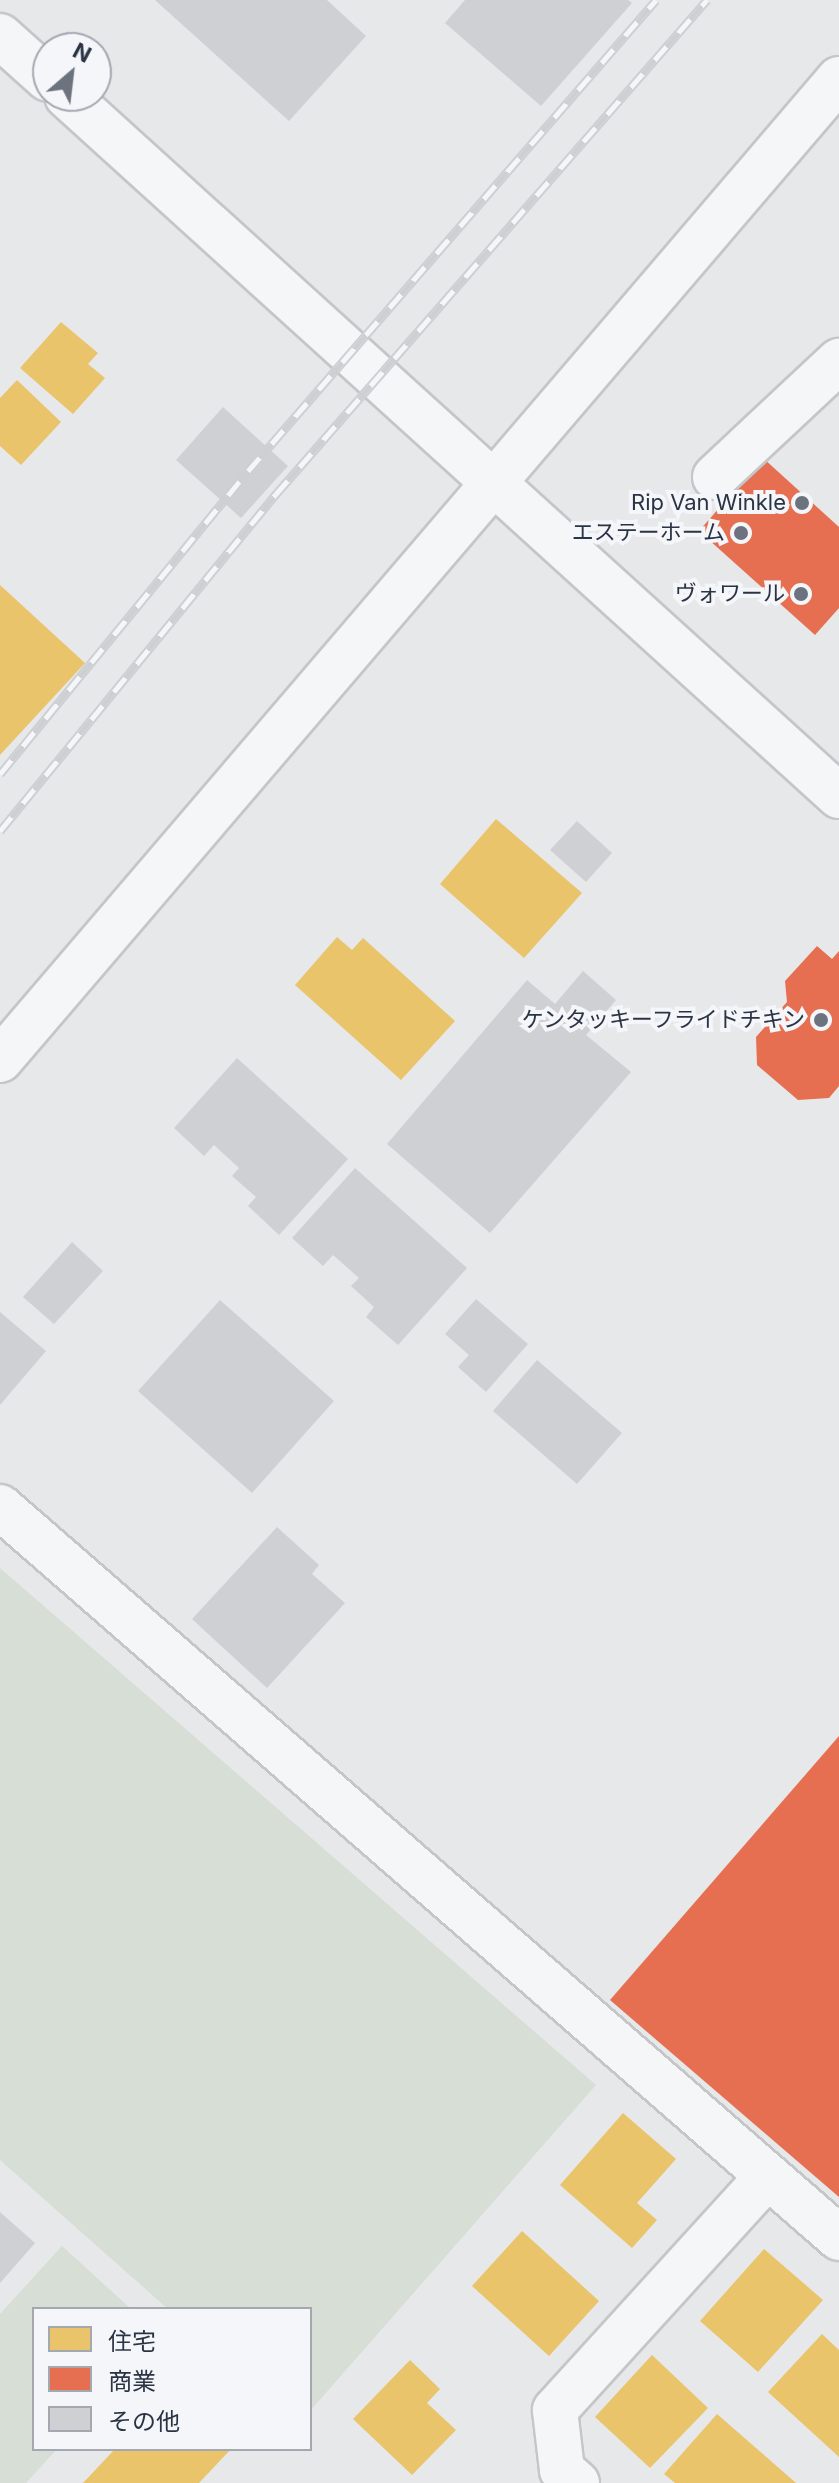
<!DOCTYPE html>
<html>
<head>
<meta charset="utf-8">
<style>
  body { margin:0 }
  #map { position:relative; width:839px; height:2483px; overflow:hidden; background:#e6e8ea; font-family:Inter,"Noto Sans JP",sans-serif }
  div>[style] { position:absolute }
  .green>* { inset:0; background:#d6ded6 }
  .homes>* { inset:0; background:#e9c46a }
  .shops>* { inset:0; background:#e76f51 }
  .building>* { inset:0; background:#ced0d3 }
  .roads { filter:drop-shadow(2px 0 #c4c6c8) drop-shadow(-2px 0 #c4c6c8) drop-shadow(0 2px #c4c6c8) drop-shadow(0 -2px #c4c6c8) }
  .minor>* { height:44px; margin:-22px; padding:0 22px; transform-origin:22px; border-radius:22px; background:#f5f6f7 }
  .rail>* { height:9px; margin-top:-4.5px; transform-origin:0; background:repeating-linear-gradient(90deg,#f4f6f9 0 18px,#cecfd2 0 36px); box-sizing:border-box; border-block:2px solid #cecfd2 }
  .dots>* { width:22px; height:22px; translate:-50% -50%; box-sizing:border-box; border:4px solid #f4f6f9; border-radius:50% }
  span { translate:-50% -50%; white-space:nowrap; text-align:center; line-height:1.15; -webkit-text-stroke:8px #f4f6f9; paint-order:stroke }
  .poi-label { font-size:22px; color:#2b3445 }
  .right { translate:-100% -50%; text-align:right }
  .legend { position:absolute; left:32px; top:2307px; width:280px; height:144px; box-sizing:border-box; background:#f4f6f9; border:2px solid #a4a8b1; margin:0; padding:10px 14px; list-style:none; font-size:24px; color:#2b3445 }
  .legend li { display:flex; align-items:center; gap:16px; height:40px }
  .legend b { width:40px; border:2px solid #a4a8b1 }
  .north { position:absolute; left:32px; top:32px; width:80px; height:80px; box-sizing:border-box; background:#f4f6f9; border:2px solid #a4a8b1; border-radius:50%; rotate:28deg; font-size:22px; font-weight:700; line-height:32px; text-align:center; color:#2b3445 }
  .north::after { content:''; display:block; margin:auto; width:28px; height:36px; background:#6c737f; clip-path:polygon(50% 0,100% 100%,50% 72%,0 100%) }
</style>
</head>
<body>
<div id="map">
  <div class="green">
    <div style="clip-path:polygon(0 1568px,596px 2085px,310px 2411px,310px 2309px,168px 2309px,0 2160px)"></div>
    <div style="clip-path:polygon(62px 2246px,131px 2309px,34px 2309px,34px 2449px,57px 2449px,26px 2483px,0 2483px,0 2314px)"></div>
  </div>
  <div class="homes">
    <div style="clip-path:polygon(61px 322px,98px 353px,88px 364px,105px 378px,73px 414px,20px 368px)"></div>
    <div style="clip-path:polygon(17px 380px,61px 422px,21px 465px,0 446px,0 398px)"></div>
    <div style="clip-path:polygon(0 585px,85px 663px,0 755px)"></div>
    <div style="clip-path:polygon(496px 819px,582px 893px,524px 958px,440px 884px)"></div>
    <div style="clip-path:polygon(337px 937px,352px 950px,363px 938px,455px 1021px,401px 1080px,295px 985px)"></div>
    <div style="clip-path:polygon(623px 2113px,676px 2159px,637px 2203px,657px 2220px,632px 2248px,560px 2185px)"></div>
    <div style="clip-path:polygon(522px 2231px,599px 2301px,549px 2356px,472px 2286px)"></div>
    <div style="clip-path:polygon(764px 2249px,823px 2300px,758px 2372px,700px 2321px)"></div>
    <div style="clip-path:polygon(822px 2334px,839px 2350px,839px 2457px,768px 2392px)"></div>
    <div style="clip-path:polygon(652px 2355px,708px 2408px,650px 2468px,595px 2417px)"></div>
    <div style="clip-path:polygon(410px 2360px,440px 2389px,427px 2403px,456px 2430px,412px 2475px,353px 2419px)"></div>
    <div style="clip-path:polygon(717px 2414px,796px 2483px,675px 2483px,664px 2474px)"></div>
    <div style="clip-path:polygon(115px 2449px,231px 2449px,199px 2483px,83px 2483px)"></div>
  </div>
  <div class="shops">
    <div style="clip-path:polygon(763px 458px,839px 527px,839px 608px,815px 635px,699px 531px)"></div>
    <div style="clip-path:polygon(817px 946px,832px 959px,839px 951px,839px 1086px,829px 1098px,798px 1100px,757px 1065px,756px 1037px,787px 1002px,785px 981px)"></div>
    <div style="clip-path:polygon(839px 1736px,839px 2197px,610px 2000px)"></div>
  </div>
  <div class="building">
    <div style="clip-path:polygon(155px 0,327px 0,366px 36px,289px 121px)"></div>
    <div style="clip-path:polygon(465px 0,628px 0,632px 3px,541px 106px,445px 23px)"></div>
    <div style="clip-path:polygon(223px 407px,288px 466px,241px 518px,176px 460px)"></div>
    <div style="clip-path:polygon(577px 821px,612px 853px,586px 882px,550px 850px)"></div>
    <div style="clip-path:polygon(583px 971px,616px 1000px,586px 1035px,631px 1072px,490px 1233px,387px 1144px,527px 980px,555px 1004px)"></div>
    <div style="clip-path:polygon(237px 1058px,348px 1159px,279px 1235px,248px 1206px,256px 1197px,232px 1176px,239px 1168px,214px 1145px,204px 1156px,174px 1128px)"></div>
    <div style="clip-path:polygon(355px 1168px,467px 1268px,398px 1345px,366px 1317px,374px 1307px,351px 1286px,359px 1278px,333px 1255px,323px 1266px,292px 1238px)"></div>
    <div style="clip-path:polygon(72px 1242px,103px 1271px,54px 1324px,23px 1297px)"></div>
    <div style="clip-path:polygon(476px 1299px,528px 1344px,486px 1392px,458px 1367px,469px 1355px,445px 1334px)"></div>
    <div style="clip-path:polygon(220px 1300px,334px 1401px,252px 1493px,138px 1391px)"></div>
    <div style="clip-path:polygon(0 1312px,46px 1351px,0 1405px)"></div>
    <div style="clip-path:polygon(537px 1360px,622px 1433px,577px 1484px,493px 1411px)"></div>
    <div style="clip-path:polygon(277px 1527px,319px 1565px,312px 1574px,345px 1603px,267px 1688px,192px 1619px)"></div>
    <div style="clip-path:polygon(0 2212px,35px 2243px,0 2283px)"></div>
  </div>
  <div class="roads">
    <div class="minor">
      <div style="left:0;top:36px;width:64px;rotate:41.9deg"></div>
      <div style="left:67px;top:96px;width:1042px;rotate:42.2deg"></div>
      <div style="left:715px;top:477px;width:170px;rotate:-43.1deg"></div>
      <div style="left:0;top:1060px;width:1291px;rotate:-49.46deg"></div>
      <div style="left:0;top:1507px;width:1113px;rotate:41.06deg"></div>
      <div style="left:577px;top:2483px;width:20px;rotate:-139deg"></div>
      <div style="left:562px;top:2470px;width:60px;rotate:-96.7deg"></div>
      <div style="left:555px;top:2410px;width:316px;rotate:-47.7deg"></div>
    </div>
  </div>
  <div class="rail">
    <div style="left:0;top:774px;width:392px;rotate:-50.7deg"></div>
    <div style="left:248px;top:471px;width:623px;rotate:-49.1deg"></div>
    <div style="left:0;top:831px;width:436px;rotate:-50.7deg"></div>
    <div style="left:276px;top:494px;width:656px;rotate:-48.9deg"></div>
  </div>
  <div class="dots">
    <div style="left:802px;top:503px;background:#6c737f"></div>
    <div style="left:741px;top:533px;background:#6c737f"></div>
    <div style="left:801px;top:594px;background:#6c737f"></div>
    <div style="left:821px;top:1020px;background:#6c737f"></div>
  </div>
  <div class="poi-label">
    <span class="right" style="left:786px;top:503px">Rip Van Winkle</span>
    <span class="right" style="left:725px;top:533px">エステーホーム</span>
    <span class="right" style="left:785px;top:594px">ヴォワール</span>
    <span class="right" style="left:805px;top:1020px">ケンタッキーフライドチキン</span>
  </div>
  <ul class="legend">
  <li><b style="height:22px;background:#e9c46a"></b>住宅</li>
  <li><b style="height:22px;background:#e76f51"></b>商業</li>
  <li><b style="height:22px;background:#ced0d3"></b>その他</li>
  </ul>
  <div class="north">N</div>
</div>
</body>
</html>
